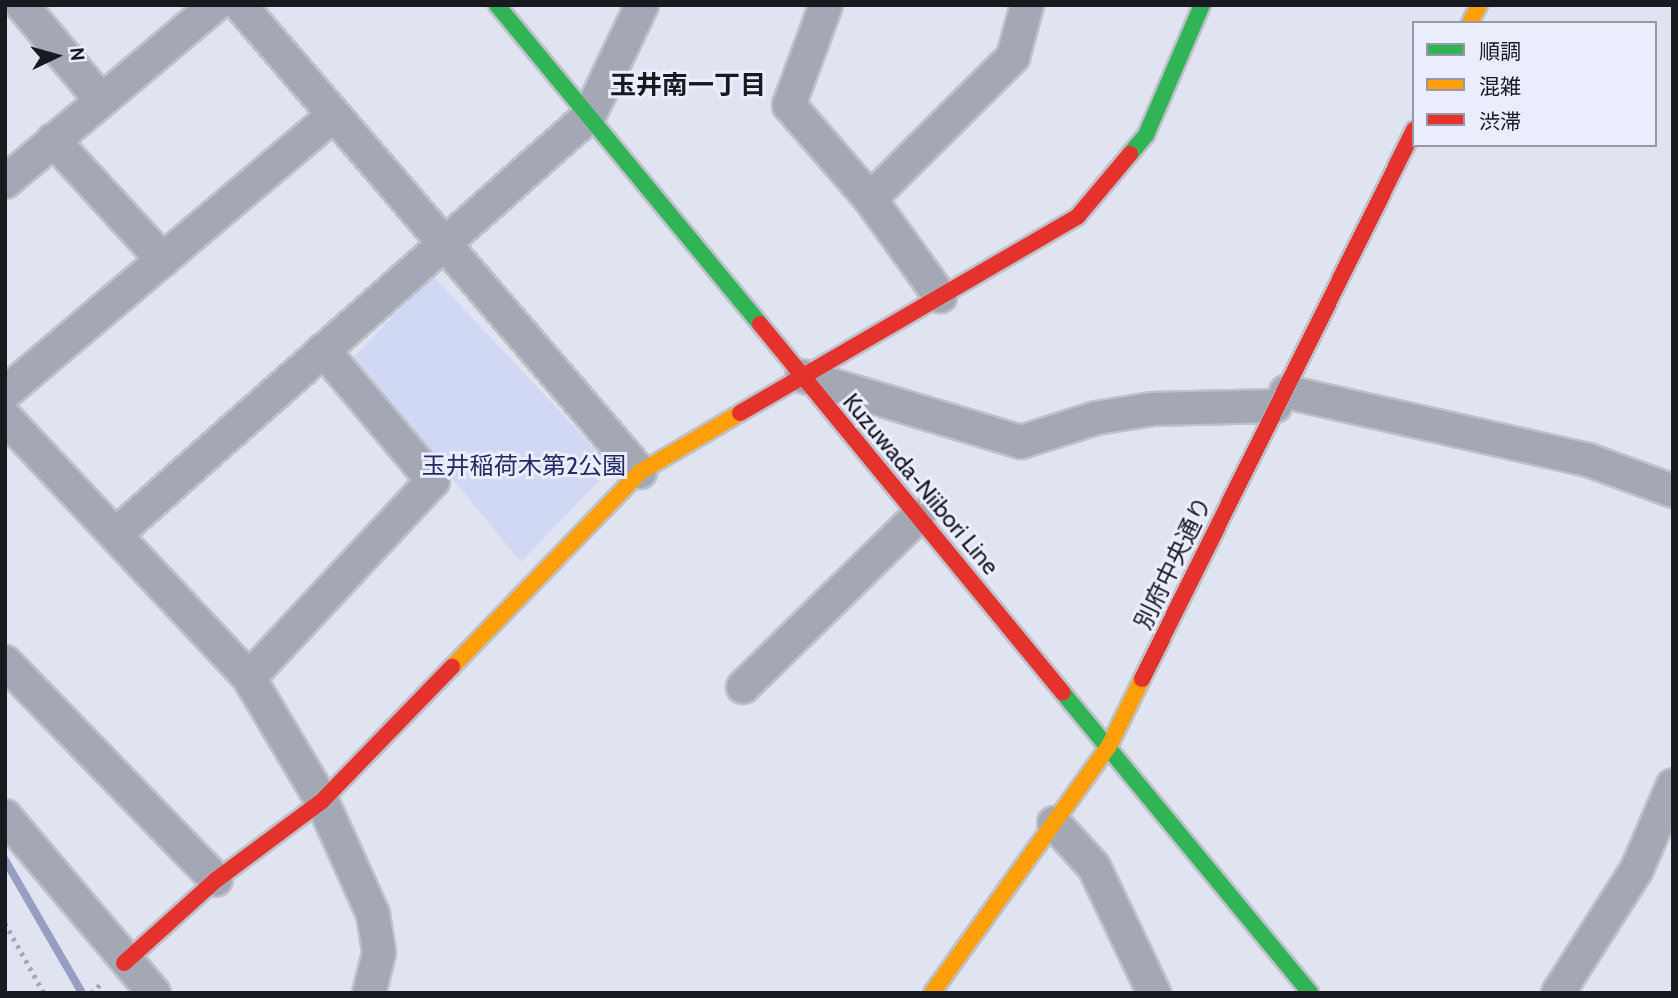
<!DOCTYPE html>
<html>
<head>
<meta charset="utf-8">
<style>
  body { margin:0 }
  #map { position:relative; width:1678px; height:998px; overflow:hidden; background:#e0e4f1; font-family:Cabin,"Noto Sans JP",sans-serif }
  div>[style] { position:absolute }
  .green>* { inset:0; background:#d1d8f4 }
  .stream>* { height:8px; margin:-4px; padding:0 4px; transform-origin:4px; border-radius:4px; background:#969fc2 }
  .path>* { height:4.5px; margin-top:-2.25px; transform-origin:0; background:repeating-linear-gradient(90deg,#a6a9b5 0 3.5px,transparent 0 8.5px) }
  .roads { filter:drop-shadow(2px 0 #bec0ca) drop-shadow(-2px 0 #bec0ca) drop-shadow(0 2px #bec0ca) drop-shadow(0 -2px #bec0ca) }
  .street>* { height:32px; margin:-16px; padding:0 16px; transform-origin:16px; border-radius:16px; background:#a4a8b5 }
  .fast>* { height:16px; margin:-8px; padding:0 8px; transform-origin:8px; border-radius:8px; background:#30b455 }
  .slow>* { height:16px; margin:-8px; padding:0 8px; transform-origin:8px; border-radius:8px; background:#ff9f0a }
  .jam>* { height:16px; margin:-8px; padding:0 8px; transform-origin:8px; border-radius:8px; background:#e5322d }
  span { translate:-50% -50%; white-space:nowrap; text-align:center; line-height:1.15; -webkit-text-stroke:6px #eaeefc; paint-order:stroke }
  .park-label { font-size:24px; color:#232a63 }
  .street-label { font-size:24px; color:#181a22 }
  .neighbourhood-label { font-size:26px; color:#181a22; font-weight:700 }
  .frame { position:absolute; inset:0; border:7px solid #181a22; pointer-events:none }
  .legend { position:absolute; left:1412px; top:21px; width:245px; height:126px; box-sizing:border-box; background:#eaeefc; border:2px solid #9699a5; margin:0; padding:9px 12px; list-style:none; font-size:21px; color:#181a22 }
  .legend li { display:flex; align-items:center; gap:14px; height:35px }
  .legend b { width:35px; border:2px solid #9699a5 }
  .north { position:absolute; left:21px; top:21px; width:70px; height:70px; -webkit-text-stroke:5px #eaeefc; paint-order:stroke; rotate:85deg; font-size:19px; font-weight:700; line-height:28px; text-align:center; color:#181a22 }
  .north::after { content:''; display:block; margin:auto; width:24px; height:32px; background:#181a22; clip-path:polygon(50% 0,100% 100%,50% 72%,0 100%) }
</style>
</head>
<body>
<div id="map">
  <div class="green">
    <div style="clip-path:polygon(432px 275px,612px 467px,521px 562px,353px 358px)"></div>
  </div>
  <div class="stream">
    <div style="left:5px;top:860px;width:154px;rotate:59.9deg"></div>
  </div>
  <div class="path">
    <div style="left:5px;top:923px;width:80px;rotate:60.9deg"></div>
    <div style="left:91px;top:993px;width:16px;rotate:-43deg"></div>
  </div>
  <div class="roads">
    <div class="street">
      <div style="left:22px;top:5px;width:122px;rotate:50.3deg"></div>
      <div style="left:240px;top:5px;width:615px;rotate:49.42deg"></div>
      <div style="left:826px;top:5px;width:107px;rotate:110.3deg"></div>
      <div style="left:789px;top:105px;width:124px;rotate:49.2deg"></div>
      <div style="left:870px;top:199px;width:120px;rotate:54.2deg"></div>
      <div style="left:53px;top:140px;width:163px;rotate:47.5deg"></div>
      <div style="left:5px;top:182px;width:275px;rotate:-40.1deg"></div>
      <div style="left:870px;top:199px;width:202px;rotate:-44.8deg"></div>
      <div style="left:1013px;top:57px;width:54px;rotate:-74.9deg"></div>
      <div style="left:802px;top:376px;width:229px;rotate:16.8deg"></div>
      <div style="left:1021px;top:442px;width:79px;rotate:-17.7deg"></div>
      <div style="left:1096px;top:418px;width:58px;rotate:-9deg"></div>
      <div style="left:1153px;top:409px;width:122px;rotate:-1.4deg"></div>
      <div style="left:1286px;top:392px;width:310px;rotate:12.7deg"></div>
      <div style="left:1588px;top:460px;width:90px;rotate:20deg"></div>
      <div style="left:5px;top:393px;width:429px;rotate:-40.2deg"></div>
      <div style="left:5px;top:417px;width:357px;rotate:46.9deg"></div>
      <div style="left:249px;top:678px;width:143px;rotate:59.3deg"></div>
      <div style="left:322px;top:801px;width:124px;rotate:65.7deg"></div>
      <div style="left:373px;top:914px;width:39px;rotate:81deg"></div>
      <div style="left:379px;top:953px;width:41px;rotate:104deg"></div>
      <div style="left:116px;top:534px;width:631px;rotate:-41.47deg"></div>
      <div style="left:589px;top:116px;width:123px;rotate:-64.5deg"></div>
      <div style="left:5px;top:662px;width:303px;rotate:45.9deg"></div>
      <div style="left:249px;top:678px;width:270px;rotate:-47deg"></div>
      <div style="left:433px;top:481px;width:171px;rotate:-130deg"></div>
      <div style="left:743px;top:687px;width:245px;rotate:-44.3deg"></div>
      <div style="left:5px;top:816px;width:231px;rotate:49.9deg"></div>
      <div style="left:1054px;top:823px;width:59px;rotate:47.7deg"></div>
      <div style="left:1094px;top:867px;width:140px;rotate:64.5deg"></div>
      <div style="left:1558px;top:993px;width:147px;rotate:-57.5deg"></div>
      <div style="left:1637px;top:869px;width:91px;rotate:-66.8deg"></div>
    </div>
    <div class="fast">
      <div style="left:497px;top:5px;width:413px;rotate:50.5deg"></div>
      <div style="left:1130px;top:154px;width:25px;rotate:-50deg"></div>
      <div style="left:1146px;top:135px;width:142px;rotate:-66.7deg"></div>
      <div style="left:1063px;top:693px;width:389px;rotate:50.5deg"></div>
    </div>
    <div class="slow">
      <div style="left:1470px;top:23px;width:20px;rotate:-63deg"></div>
      <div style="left:452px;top:667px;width:271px;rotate:-46deg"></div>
      <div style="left:640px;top:472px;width:116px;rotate:-30.5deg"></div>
      <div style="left:932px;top:993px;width:304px;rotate:-54.4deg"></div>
      <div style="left:1109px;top:746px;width:75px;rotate:-63.8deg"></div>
    </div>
    <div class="jam">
      <div style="left:760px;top:324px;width:477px;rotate:50.6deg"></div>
      <div style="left:740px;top:413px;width:391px;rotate:-30.2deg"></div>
      <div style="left:1078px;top:216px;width:81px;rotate:-50deg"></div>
      <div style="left:1142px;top:679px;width:613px;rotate:-63.64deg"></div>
      <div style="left:124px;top:963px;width:124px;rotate:-42.1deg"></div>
      <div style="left:216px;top:880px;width:132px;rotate:-36.7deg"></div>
      <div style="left:322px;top:801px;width:187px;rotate:-45.9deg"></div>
    </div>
  </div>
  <div class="park-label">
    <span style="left:524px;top:466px">玉井稲荷木第2公園</span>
  </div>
  <div class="street-label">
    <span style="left:921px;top:484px;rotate:50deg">Kuzuwada-Niibori Line</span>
    <span style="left:1173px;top:563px;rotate:-64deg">別府中央通り</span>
  </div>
  <div class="neighbourhood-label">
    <span style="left:688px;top:86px">玉井南一丁目</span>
  </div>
  <div class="frame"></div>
  <ul class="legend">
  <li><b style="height:9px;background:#30b455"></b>順調</li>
  <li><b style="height:9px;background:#ff9f0a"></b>混雑</li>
  <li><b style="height:9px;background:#e5322d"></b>渋滞</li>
  </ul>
  <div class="north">N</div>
</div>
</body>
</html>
